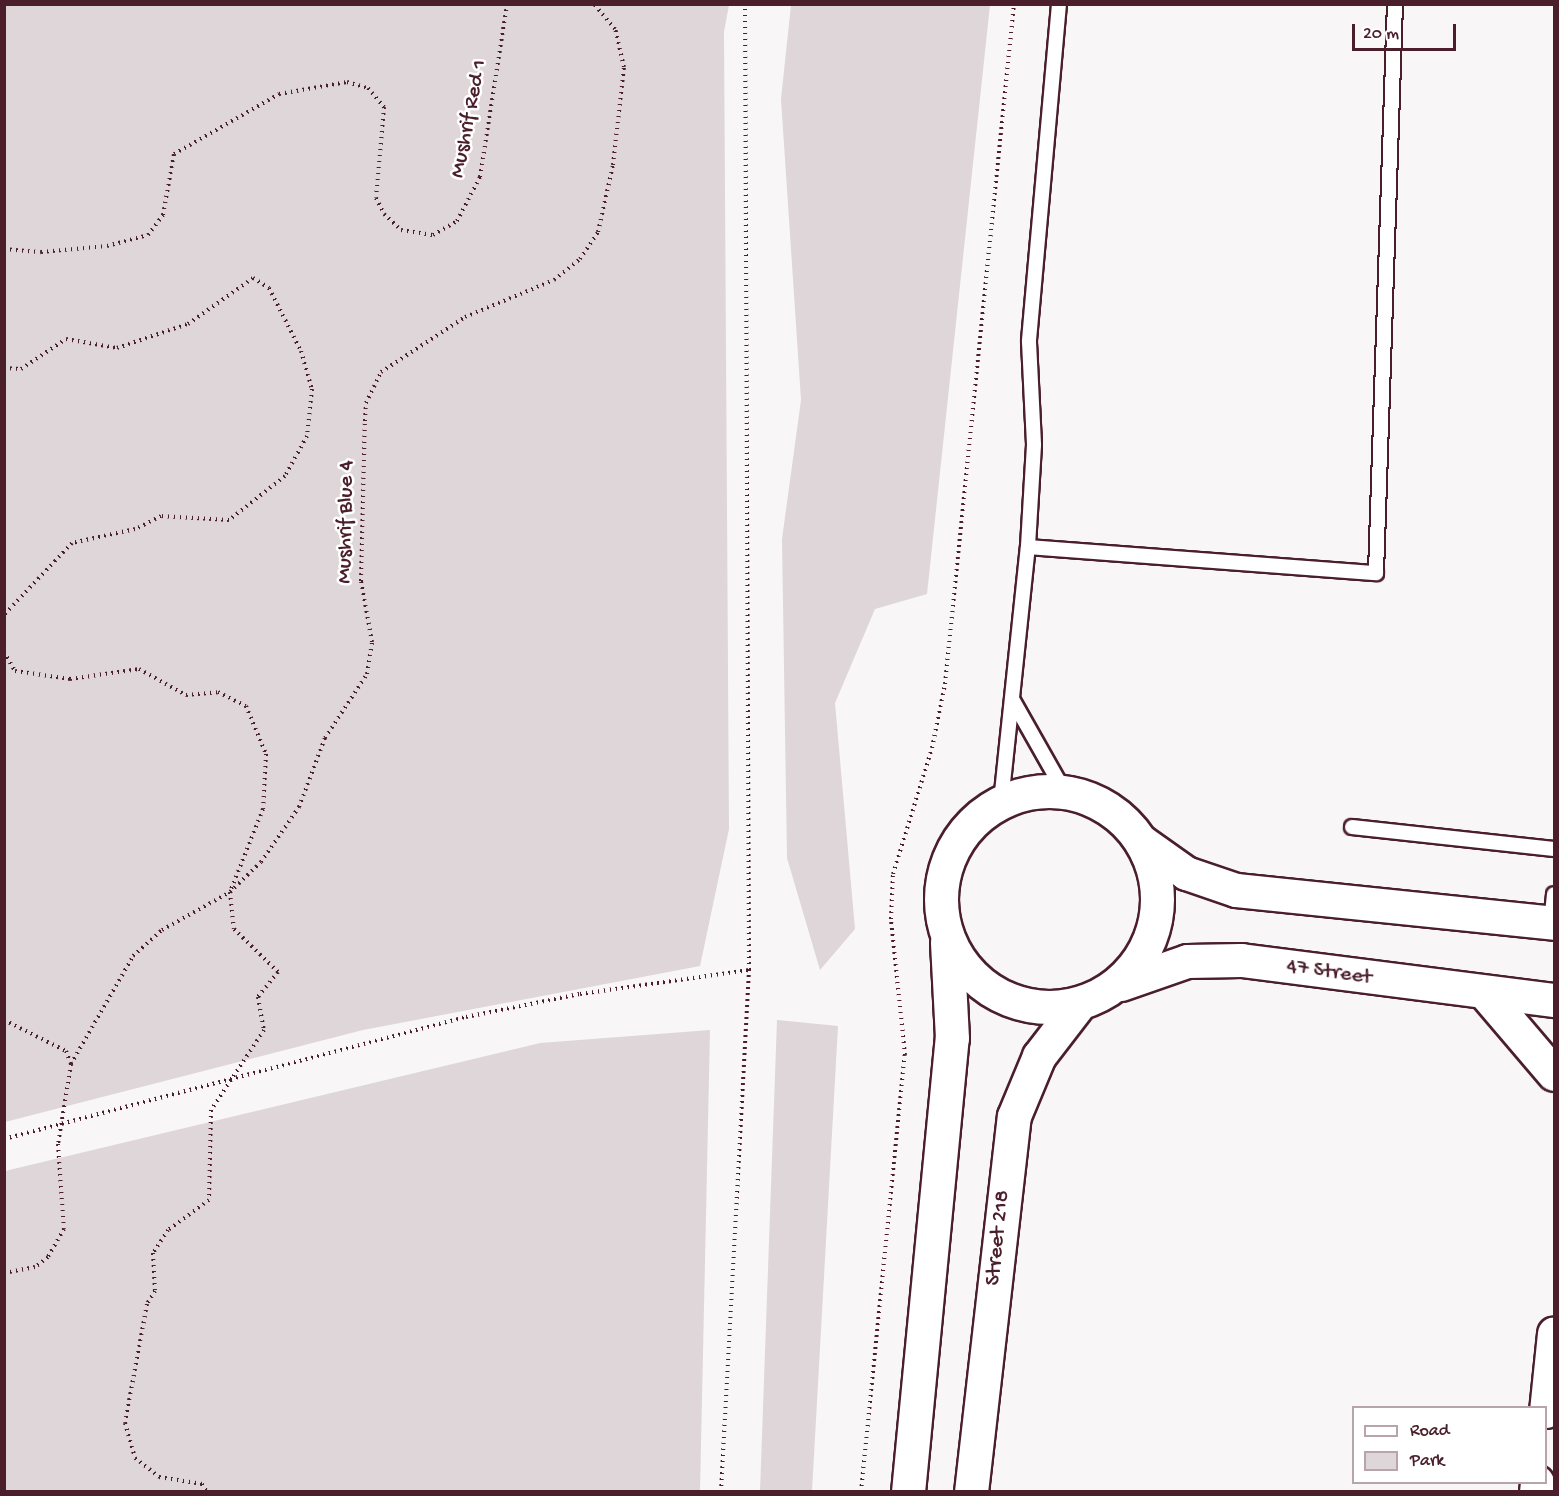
<!DOCTYPE html>
<html>
<head>
<meta charset="utf-8">
<style>
  body { margin:0 }
  #map { position:relative; width:1559px; height:1496px; overflow:hidden; background:#f8f6f7; font-family:"Gochi Hand",sans-serif }
  div>[style] { position:absolute }
  .green>* { inset:0; background:#ded6d9 }
  .path>* { height:4px; margin-top:-2px; transform-origin:0; background:repeating-linear-gradient(90deg,#4a1f2b 0 1.5px,transparent 0 6px) }
  .roads { filter:drop-shadow(2px 0 #4a1f2b) drop-shadow(-2px 0 #4a1f2b) drop-shadow(0 2px #4a1f2b) drop-shadow(0 -2px #4a1f2b) }
  .service>* { height:14px; margin:-7px; padding:0 7px; transform-origin:7px; border-radius:7px; background:#fff }
  .tertiary>* { height:33px; margin:-16.5px; padding:0 16.5px; transform-origin:16.5px; border-radius:16.5px; background:#fff }
  .tertiary>.ring { margin:-16.5px; padding:0; box-sizing:content-box; background:none; border:33px solid #fff; border-radius:50% }
  span { translate:-50% -50%; white-space:nowrap; text-align:center; line-height:1.15; -webkit-text-stroke:5px #fff; paint-order:stroke }
  .street-label { font-size:22px; color:#4a1f2b }
  .frame { position:absolute; inset:0; border:6px solid #4a1f2b; pointer-events:none }
  .legend { position:absolute; left:1352px; top:1406px; width:195px; height:78px; box-sizing:border-box; background:#fff; border:2px solid #b7a5aa; margin:0; padding:8px 10px; list-style:none; font-size:18px; color:#4a1f2b }
  .legend li { display:flex; align-items:center; gap:12px; height:30px }
  .legend b { width:30px; border:2px solid #b7a5aa }
  .scale { position:absolute; left:1352px; top:24px; width:104px; height:27px; box-sizing:border-box; border:3px solid #4a1f2b; border-top:0; padding-left:8px; font-size:18px; line-height:21px; white-space:nowrap; color:#4a1f2b; -webkit-text-stroke:4px #fff; paint-order:stroke }
</style>
</head>
<body>
<div id="map">
  <div class="green">
    <div style="clip-path:polygon(5px 4px,729px 5px,724px 32px,729px 829px,700px 966px,363px 1030px,5px 1122px)"></div>
    <div style="clip-path:polygon(791px 5px,990px 5px,927px 594px,875px 609px,835px 703px,855px 929px,820px 970px,787px 858px,782px 539px,801px 400px,781px 99px)"></div>
    <div style="clip-path:polygon(777px 1020px,838px 1026px,812px 1491px,760px 1491px)"></div>
    <div style="clip-path:polygon(710px 1030px,700px 1491px,5px 1491px,5px 1171px,540px 1043px)"></div>
  </div>
  <div class="path">
    <div style="left:4px;top:249px;width:37px;rotate:5deg"></div>
    <div style="left:41px;top:252px;width:66px;rotate:-5.2deg"></div>
    <div style="left:107px;top:246px;width:42px;rotate:-15deg"></div>
    <div style="left:148px;top:235px;width:25px;rotate:-53deg"></div>
    <div style="left:163px;top:215px;width:62px;rotate:-79.8deg"></div>
    <div style="left:174px;top:154px;width:121px;rotate:-29.7deg"></div>
    <div style="left:279px;top:94px;width:69px;rotate:-10deg"></div>
    <div style="left:347px;top:82px;width:22px;rotate:16deg"></div>
    <div style="left:368px;top:88px;width:25px;rotate:50deg"></div>
    <div style="left:384px;top:107px;width:91px;rotate:95deg"></div>
    <div style="left:376px;top:198px;width:18px;rotate:63deg"></div>
    <div style="left:384px;top:214px;width:23px;rotate:43deg"></div>
    <div style="left:401px;top:230px;width:32px;rotate:9deg"></div>
    <div style="left:433px;top:235px;width:28px;rotate:-30deg"></div>
    <div style="left:457px;top:221px;width:50px;rotate:-62.4deg"></div>
    <div style="left:480px;top:177px;width:175px;rotate:-81.1deg"></div>
    <div style="left:4px;top:368px;width:17px;rotate:3deg"></div>
    <div style="left:21px;top:369px;width:54px;rotate:-33.7deg"></div>
    <div style="left:66px;top:339px;width:52px;rotate:10deg"></div>
    <div style="left:117px;top:348px;width:75px;rotate:-18.7deg"></div>
    <div style="left:188px;top:324px;width:80px;rotate:-35.3deg"></div>
    <div style="left:253px;top:278px;width:19px;rotate:32deg"></div>
    <div style="left:269px;top:288px;width:71px;rotate:63.1deg"></div>
    <div style="left:301px;top:351px;width:40px;rotate:74deg"></div>
    <div style="left:312px;top:389px;width:47px;rotate:96.1deg"></div>
    <div style="left:307px;top:436px;width:46px;rotate:118.8deg"></div>
    <div style="left:285px;top:476px;width:71px;rotate:141.8deg"></div>
    <div style="left:229px;top:520px;width:68px;rotate:-176.6deg"></div>
    <div style="left:161px;top:516px;width:29px;rotate:153deg"></div>
    <div style="left:135px;top:529px;width:65px;rotate:167.5deg"></div>
    <div style="left:72px;top:543px;width:99px;rotate:133.4deg"></div>
    <div style="left:4px;top:652px;width:22px;rotate:60deg"></div>
    <div style="left:15px;top:671px;width:56px;rotate:8.3deg"></div>
    <div style="left:70px;top:679px;width:70px;rotate:-8.2deg"></div>
    <div style="left:139px;top:669px;width:54px;rotate:29deg"></div>
    <div style="left:186px;top:695px;width:32px;rotate:-5deg"></div>
    <div style="left:218px;top:692px;width:31px;rotate:27deg"></div>
    <div style="left:246px;top:706px;width:52px;rotate:67.4deg"></div>
    <div style="left:266px;top:754px;width:55px;rotate:93.1deg"></div>
    <div style="left:263px;top:809px;width:89px;rotate:111.7deg"></div>
    <div style="left:230px;top:892px;width:37px;rotate:84deg"></div>
    <div style="left:234px;top:929px;width:62px;rotate:44.3deg"></div>
    <div style="left:278px;top:972px;width:32px;rotate:129deg"></div>
    <div style="left:258px;top:997px;width:34px;rotate:80deg"></div>
    <div style="left:264px;top:1030px;width:96px;rotate:123.5deg"></div>
    <div style="left:211px;top:1110px;width:90px;rotate:91.3deg"></div>
    <div style="left:209px;top:1200px;width:51px;rotate:143.8deg"></div>
    <div style="left:168px;top:1230px;width:27px;rotate:123deg"></div>
    <div style="left:153px;top:1253px;width:38px;rotate:87deg"></div>
    <div style="left:155px;top:1291px;width:15px;rotate:122deg"></div>
    <div style="left:147px;top:1304px;width:121px;rotate:100.5deg"></div>
    <div style="left:125px;top:1423px;width:36px;rotate:74deg"></div>
    <div style="left:135px;top:1458px;width:31px;rotate:38deg"></div>
    <div style="left:159px;top:1477px;width:44px;rotate:9.2deg"></div>
    <div style="left:202px;top:1484px;width:9px;rotate:58deg"></div>
    <div style="left:4px;top:1020px;width:69px;rotate:26.6deg"></div>
    <div style="left:66px;top:1051px;width:14px;rotate:69deg"></div>
    <div style="left:71px;top:1064px;width:81px;rotate:99.2deg"></div>
    <div style="left:58px;top:1144px;width:85px;rotate:86deg"></div>
    <div style="left:64px;top:1229px;width:32px;rotate:120deg"></div>
    <div style="left:48px;top:1257px;width:16px;rotate:142deg"></div>
    <div style="left:35px;top:1267px;width:32px;rotate:169deg"></div>
    <div style="left:71px;top:1064px;width:125px;rotate:-60.1deg"></div>
    <div style="left:133px;top:956px;width:39px;rotate:-42deg"></div>
    <div style="left:162px;top:930px;width:78px;rotate:-29.2deg"></div>
    <div style="left:230px;top:892px;width:43px;rotate:-44.1deg"></div>
    <div style="left:261px;top:862px;width:67px;rotate:-55.4deg"></div>
    <div style="left:299px;top:807px;width:74px;rotate:-69.4deg"></div>
    <div style="left:325px;top:738px;width:77px;rotate:-56.7deg"></div>
    <div style="left:367px;top:674px;width:32px;rotate:-81deg"></div>
    <div style="left:372px;top:642px;width:62px;rotate:-100.2deg"></div>
    <div style="left:361px;top:581px;width:160px;rotate:-88.6deg"></div>
    <div style="left:365px;top:421px;width:18px;rotate:-87deg"></div>
    <div style="left:366px;top:403px;width:34px;rotate:-64deg"></div>
    <div style="left:381px;top:372px;width:100px;rotate:-33.2deg"></div>
    <div style="left:465px;top:317px;width:96px;rotate:-22.6deg"></div>
    <div style="left:554px;top:280px;width:33px;rotate:-39deg"></div>
    <div style="left:580px;top:259px;width:32px;rotate:-56deg"></div>
    <div style="left:598px;top:232px;width:69px;rotate:-77.4deg"></div>
    <div style="left:613px;top:165px;width:99px;rotate:-83.6deg"></div>
    <div style="left:624px;top:67px;width:39px;rotate:-103deg"></div>
    <div style="left:615px;top:29px;width:33px;rotate:-130deg"></div>
    <div style="left:4px;top:1139px;width:478px;rotate:-14.8deg"></div>
    <div style="left:466px;top:1017px;width:116px;rotate:-11.4deg"></div>
    <div style="left:580px;top:994px;width:171px;rotate:-8.1deg"></div>
    <div style="left:721px;top:1492px;width:523px;rotate:-86.93deg"></div>
    <div style="left:749px;top:970px;width:966px;rotate:-90.24deg"></div>
    <div style="left:861px;top:1492px;width:439px;rotate:-84.3deg"></div>
    <div style="left:905px;top:1055px;width:137px;rotate:-95.9deg"></div>
    <div style="left:891px;top:919px;width:45px;rotate:-87.5deg"></div>
    <div style="left:893px;top:874px;width:132px;rotate:-72.8deg"></div>
    <div style="left:932px;top:748px;width:65px;rotate:-78.5deg"></div>
    <div style="left:945px;top:684px;width:683px;rotate:-84.21deg"></div>
  </div>
  <div class="roads">
    <div class="service">
      <div style="left:1059px;top:4px;width:339px;rotate:95.1deg"></div>
      <div style="left:1029px;top:342px;width:103px;rotate:87.2deg"></div>
      <div style="left:1034px;top:445px;width:102px;rotate:93.4deg"></div>
      <div style="left:1028px;top:547px;width:349px;rotate:4.3deg"></div>
      <div style="left:1376px;top:573px;width:569px;rotate:-88.09deg"></div>
      <div style="left:1012px;top:699px;width:106px;rotate:60.5deg"></div>
      <div style="left:1001px;top:802px;width:256px;rotate:-84deg"></div>
      <div style="left:1352px;top:827px;width:203px;rotate:6.2deg"></div>
      <div style="left:1551px;top:923px;width:29px;rotate:-84deg"></div>
    </div>
    <div class="tertiary">
      <div class="ring" style="left:941px;top:791px;width:183px;height:183px"></div>
      <div style="left:1142px;top:842px;width:54px;rotate:35.2deg"></div>
      <div style="left:1186px;top:873px;width:53px;rotate:18.8deg"></div>
      <div style="left:1236px;top:890px;width:320px;rotate:5.9deg"></div>
      <div style="left:1121px;top:984px;width:70px;rotate:-19.2deg"></div>
      <div style="left:1187px;top:961px;width:54px;rotate:-1.1deg"></div>
      <div style="left:1241px;top:960px;width:316px;rotate:7.3deg"></div>
      <div style="left:1485px;top:993px;width:106px;rotate:49.6deg"></div>
      <div style="left:1546px;top:1411px;width:78px;rotate:-84.1deg"></div>
      <div style="left:908px;top:1492px;width:456px;rotate:-84.5deg"></div>
      <div style="left:952px;top:1038px;width:96px;rotate:-93deg"></div>
      <div style="left:971px;top:1492px;width:378px;rotate:-83.5deg"></div>
      <div style="left:1014px;top:1116px;width:65px;rotate:-67.4deg"></div>
      <div style="left:1039px;top:1056px;width:66px;rotate:-52.4deg"></div>
      <div style="left:1536px;top:1492px;width:10px;rotate:-84deg"></div>
    </div>
  </div>
  <div class="street-label">
    <span style="left:470px;top:119px;rotate:-79deg">Mushrif Red 1</span>
    <span style="left:347px;top:522px;rotate:-89deg">Mushrif Blue 4</span>
    <span style="left:1329px;top:973px;rotate:8deg">47 Street</span>
    <span style="left:999px;top:1238px;rotate:-84deg">Street 218</span>
  </div>
  <div class="frame"></div>
  <ul class="legend">
  <li><b style="height:8px;background:#fff"></b>Road</li>
  <li><b style="height:16px;background:#ded6d9"></b>Park</li>
  </ul>
  <div class="scale">20 m</div>
</div>
</body>
</html>
